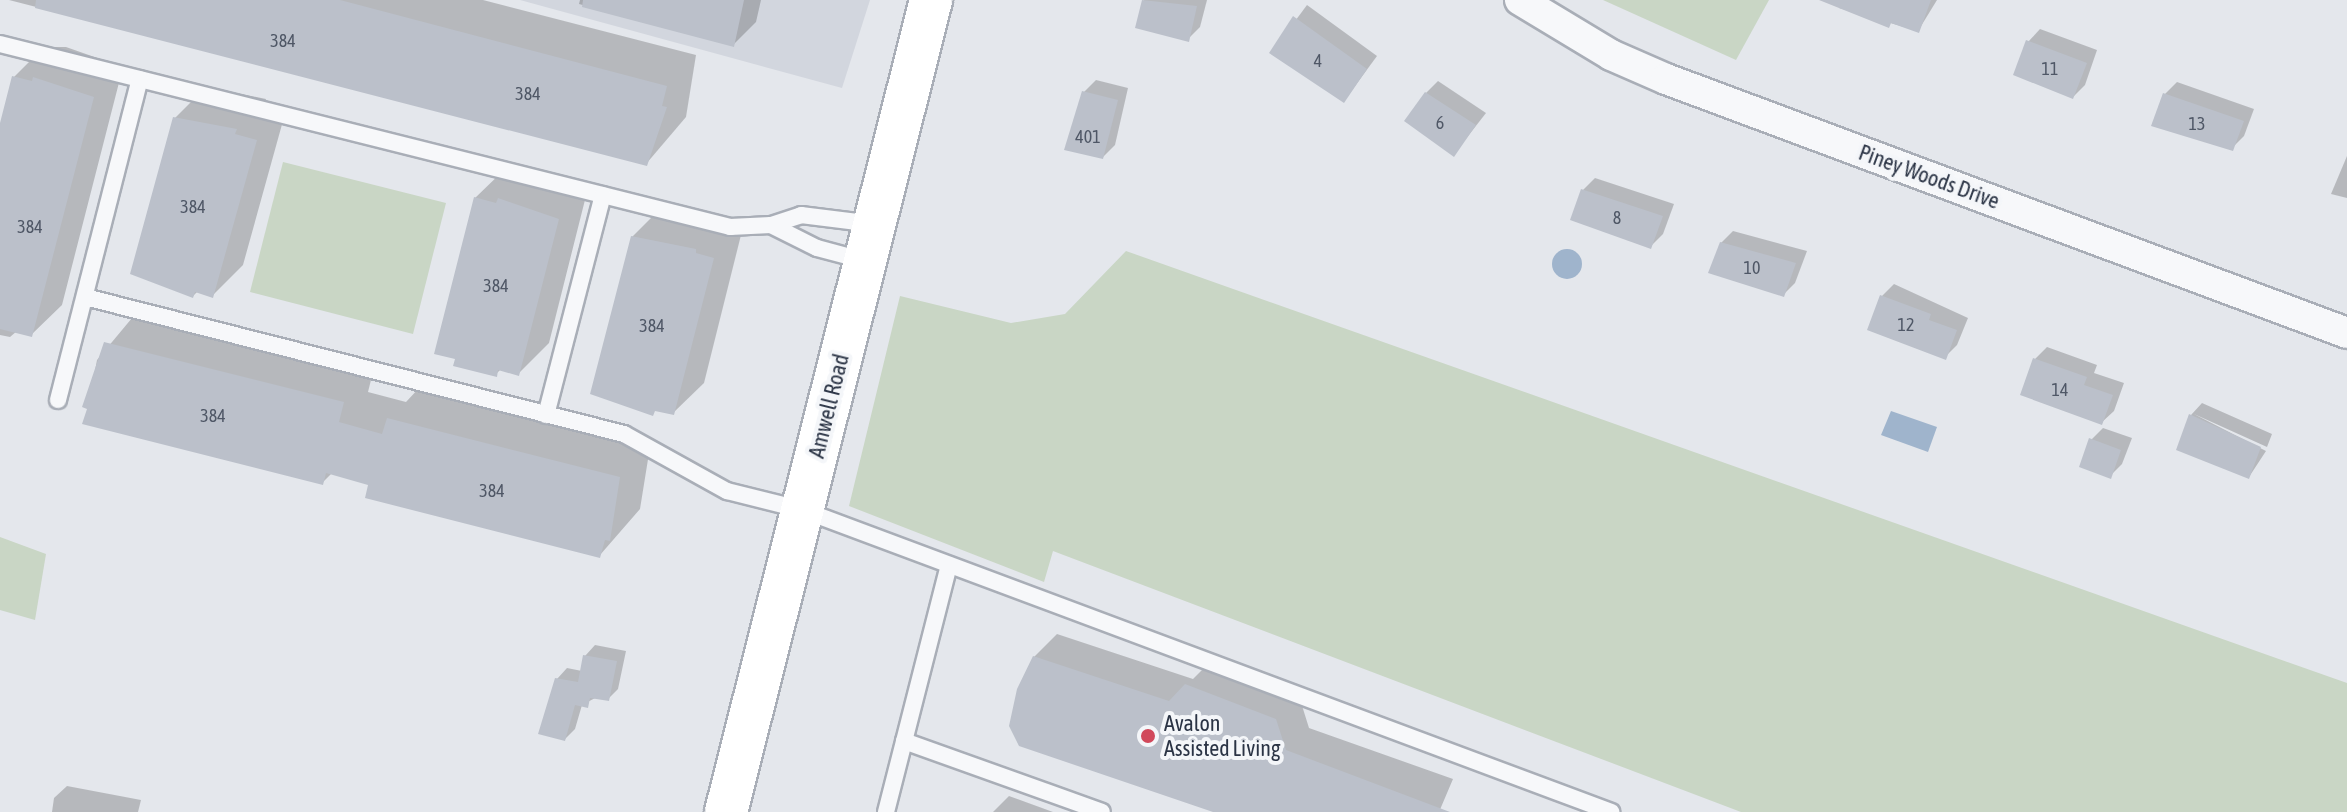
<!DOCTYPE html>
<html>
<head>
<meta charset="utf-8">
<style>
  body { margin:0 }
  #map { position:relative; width:2347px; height:812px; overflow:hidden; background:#e4e7ec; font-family:"Asap Condensed",sans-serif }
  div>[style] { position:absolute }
  .built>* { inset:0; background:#d2d6de }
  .green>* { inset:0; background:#c9d6c5 }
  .water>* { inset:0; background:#9fb4cc }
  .round { border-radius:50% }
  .shadow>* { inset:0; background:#0003 }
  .building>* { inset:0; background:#bbc0ca }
  .roads { filter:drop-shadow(2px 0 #a9aeb7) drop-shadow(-2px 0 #a9aeb7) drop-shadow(0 2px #a9aeb7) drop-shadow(0 -2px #a9aeb7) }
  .lane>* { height:16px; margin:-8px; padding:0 8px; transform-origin:8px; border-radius:8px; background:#f7f8fa }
  .street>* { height:30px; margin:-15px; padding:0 15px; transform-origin:15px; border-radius:15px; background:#f7f8fa }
  .secondary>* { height:42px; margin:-21px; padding:0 21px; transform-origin:21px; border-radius:21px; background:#fff }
  .dots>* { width:22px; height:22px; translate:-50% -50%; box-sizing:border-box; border:4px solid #f4f6f9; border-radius:50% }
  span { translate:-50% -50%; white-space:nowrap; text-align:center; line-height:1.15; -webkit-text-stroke:8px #f4f6f9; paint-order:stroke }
  .number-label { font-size:18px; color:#4f5766 }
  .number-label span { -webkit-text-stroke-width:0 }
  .street-label { font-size:22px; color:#2b3445 }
  .poi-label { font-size:22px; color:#2b3445 }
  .left { translate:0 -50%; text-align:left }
</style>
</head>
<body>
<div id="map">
  <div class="built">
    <div style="clip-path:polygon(520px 0,870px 0,842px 88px)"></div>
  </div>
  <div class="green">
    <div style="clip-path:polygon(1603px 0,1769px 0,1736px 60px)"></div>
    <div style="clip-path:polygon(283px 162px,446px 203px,413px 334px,250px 292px)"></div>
    <div style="clip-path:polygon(1126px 251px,2347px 683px,2347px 812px,1741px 812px,1053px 551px,1044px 582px,849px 506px,900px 296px,1011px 323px,1065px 314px)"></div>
    <div style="clip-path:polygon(0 537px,46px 554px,35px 620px,0 610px)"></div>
  </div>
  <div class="water">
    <div class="round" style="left:1552px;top:249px;width:30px;height:30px"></div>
    <div style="clip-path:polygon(1891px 411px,1937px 427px,1928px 452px,1881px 435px)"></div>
  </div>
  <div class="shadow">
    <div style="clip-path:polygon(9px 0,483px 0,696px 55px,686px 117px,646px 164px)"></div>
    <div style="clip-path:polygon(580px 0,761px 0,756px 22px,733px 45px,579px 4px)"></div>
    <div style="clip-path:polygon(1144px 0,1207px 0,1200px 27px,1188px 39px,1137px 26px)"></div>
    <div style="clip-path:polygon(1842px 0,1937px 0,1918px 31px,1839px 8px)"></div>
    <div style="clip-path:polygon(1307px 5px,1377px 56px,1344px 101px,1272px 52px)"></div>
    <div style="clip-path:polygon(2040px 29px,2097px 50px,2085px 85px,2073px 97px,2028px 42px)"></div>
    <div style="clip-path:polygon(44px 47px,66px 47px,123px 67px,62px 305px,31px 335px,17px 331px,10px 337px,0 335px,0 131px,14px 77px)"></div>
    <div style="clip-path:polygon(1096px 80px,1128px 88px,1115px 145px,1103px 157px,1084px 92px)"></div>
    <div style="clip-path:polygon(1438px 81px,1486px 113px,1454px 154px,1426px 93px)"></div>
    <div style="clip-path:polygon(2177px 82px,2254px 109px,2244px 136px,2232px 148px,2165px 94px)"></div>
    <div style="clip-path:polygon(206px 87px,266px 99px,265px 103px,286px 110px,243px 265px,213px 295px,198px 291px,193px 296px,175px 118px)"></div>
    <div style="clip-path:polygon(2347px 156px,2347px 198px,2331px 194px)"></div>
    <div style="clip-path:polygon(506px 168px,525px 173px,530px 168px,588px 188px,549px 343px,519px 373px,501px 369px,496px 374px,475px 198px)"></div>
    <div style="clip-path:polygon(1595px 178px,1674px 204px,1663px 234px,1651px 246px,1583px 190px)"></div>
    <div style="clip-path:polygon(663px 206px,743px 227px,704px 383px,673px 413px,632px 237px)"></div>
    <div style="clip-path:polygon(1733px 231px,1807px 251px,1795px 283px,1783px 295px,1721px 243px)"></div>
    <div style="clip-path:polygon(1894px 284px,1968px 318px,1957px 345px,1945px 357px,1882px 296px)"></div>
    <div style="clip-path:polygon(137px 312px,373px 372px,368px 392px,406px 402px,419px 388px,650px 447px,640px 509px,600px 555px,332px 473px,322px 483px,85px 423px,97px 360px)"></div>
    <div style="clip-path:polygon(2047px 347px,2097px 365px,2094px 373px,2124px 383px,2114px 411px,2101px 423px,2035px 359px)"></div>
    <div style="clip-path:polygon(2202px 403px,2272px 434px,2267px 447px,2194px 414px,2266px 451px,2249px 477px,2179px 449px,2191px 415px)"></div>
    <div style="clip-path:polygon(2103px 428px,2132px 438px,2122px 464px,2110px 476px,2091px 440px)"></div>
    <div style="clip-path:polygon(1057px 634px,1193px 679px,1210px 662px,1299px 696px,1309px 728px,1453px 779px,1439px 812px,1219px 812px,1034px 657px)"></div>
    <div style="clip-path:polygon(595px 645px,626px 651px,618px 689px,608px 699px,597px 697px,582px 705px,575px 729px,565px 739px,557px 679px,567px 668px,582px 671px,585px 656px)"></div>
    <div style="clip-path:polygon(67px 786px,141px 800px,138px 812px,52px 812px,54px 798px)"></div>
    <div style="clip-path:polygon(1009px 796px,1053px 812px,993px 812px)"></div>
  </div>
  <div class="building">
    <div style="clip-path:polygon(36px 0,340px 0,667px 86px,662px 106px,667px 107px,647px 166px,35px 8px)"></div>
    <div style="clip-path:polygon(583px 0,744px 0,734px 47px,582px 7px)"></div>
    <div style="clip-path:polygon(1142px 0,1197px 6px,1189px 42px,1135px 28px)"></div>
    <div style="clip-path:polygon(1819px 0,1931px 0,1919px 33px,1891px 23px,1889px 28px)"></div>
    <div style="clip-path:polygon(1293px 16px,1367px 69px,1344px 103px,1269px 53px)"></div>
    <div style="clip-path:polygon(2026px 40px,2087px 63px,2073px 99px,2013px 75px)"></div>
    <div style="clip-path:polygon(12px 76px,32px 81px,33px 77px,94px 97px,32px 337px,0 329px,0 123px)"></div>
    <div style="clip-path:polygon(1082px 91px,1118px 100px,1103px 159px,1064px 150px)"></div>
    <div style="clip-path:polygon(1425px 92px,1476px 125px,1454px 157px,1404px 121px)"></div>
    <div style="clip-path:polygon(2163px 93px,2244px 121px,2233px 151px,2151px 126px)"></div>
    <div style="clip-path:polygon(173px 117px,237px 129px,235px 134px,257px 140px,213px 298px,195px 292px,193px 298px,130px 274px)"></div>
    <div style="clip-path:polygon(1581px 189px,1663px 216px,1651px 249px,1570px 220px)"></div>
    <div style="clip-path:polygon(474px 197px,496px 203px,498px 198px,559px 219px,519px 376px,498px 370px,497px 377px,453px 366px,455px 359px,434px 354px)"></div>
    <div style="clip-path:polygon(631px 236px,696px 249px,696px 253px,714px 258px,674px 415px,655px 411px,653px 416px,590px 394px)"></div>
    <div style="clip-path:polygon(1720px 242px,1796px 263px,1784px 297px,1708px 273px)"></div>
    <div style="clip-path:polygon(1880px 295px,1931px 314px,1929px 320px,1957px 330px,1946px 360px,1867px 330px)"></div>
    <div style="clip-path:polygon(104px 342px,344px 402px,339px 422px,382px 434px,387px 418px,620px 477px,610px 541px,605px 540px,600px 558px,365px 498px,368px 485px,326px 473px,323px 485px,82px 424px,87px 409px,82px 407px)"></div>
    <div style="clip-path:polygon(2033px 358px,2087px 377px,2084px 385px,2113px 395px,2102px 425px,2020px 395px)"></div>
    <div style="clip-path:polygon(2189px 414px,2261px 447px,2249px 479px,2176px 450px)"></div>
    <div style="clip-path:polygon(2089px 438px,2121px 450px,2111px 479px,2079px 467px)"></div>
    <div style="clip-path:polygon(583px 655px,617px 661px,609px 701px,590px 698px,588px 708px,575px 705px,565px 741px,538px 734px,555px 678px,578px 682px)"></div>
    <div style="clip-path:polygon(1033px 656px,1169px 701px,1185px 684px,1276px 719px,1286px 750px,1450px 812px,1213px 812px,1019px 746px,1009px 726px,1017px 689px)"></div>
  </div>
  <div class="roads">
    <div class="lane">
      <div style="left:0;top:44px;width:753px;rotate:14.07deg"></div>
      <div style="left:730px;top:227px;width:41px;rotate:-2.8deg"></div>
      <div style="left:771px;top:225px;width:32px;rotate:-18deg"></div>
      <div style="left:801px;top:215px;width:73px;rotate:7.1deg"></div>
      <div style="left:771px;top:225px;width:51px;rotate:26.6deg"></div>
      <div style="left:817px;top:248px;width:51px;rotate:14.9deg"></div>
      <div style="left:85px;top:297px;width:556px;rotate:14.26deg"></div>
      <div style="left:624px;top:434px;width:118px;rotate:29deg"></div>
      <div style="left:727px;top:491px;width:78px;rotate:14deg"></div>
      <div style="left:803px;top:510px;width:863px;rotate:20.49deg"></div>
      <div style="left:58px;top:400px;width:331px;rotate:-75.7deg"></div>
      <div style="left:546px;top:415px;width:227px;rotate:-75.5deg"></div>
      <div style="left:904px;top:741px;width:210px;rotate:19.7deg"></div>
      <div style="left:886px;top:812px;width:255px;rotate:-75.7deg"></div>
    </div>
    <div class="street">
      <div style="left:1520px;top:0;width:106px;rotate:31.1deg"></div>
      <div style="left:1611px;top:55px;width:60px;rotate:23.6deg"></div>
      <div style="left:1666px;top:79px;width:727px;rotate:20.45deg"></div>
    </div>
    <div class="secondary">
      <div style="left:726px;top:812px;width:837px;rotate:-75.83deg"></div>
    </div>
  </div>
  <div class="dots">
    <div style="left:1148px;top:736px;background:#d1495b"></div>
  </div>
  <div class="number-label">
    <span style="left:283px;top:41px">384</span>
    <span style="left:1318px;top:61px">4</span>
    <span style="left:2050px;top:69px">11</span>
    <span style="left:528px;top:94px">384</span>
    <span style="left:1440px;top:123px">6</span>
    <span style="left:2197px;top:124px">13</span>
    <span style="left:1088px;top:137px">401</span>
    <span style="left:193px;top:207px">384</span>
    <span style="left:1617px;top:218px">8</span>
    <span style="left:30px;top:227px">384</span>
    <span style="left:1752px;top:268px">10</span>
    <span style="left:496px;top:286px">384</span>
    <span style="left:1906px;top:325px">12</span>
    <span style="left:652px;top:326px">384</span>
    <span style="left:2060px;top:390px">14</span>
    <span style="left:213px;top:416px">384</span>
    <span style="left:492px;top:491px">384</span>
  </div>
  <div class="street-label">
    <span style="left:1929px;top:177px;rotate:20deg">Piney Woods Drive</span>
    <span style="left:829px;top:406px;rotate:-76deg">Amwell Road</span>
  </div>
  <div class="poi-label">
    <span class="left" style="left:1164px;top:736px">Avalon<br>Assisted Living</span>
  </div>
</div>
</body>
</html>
